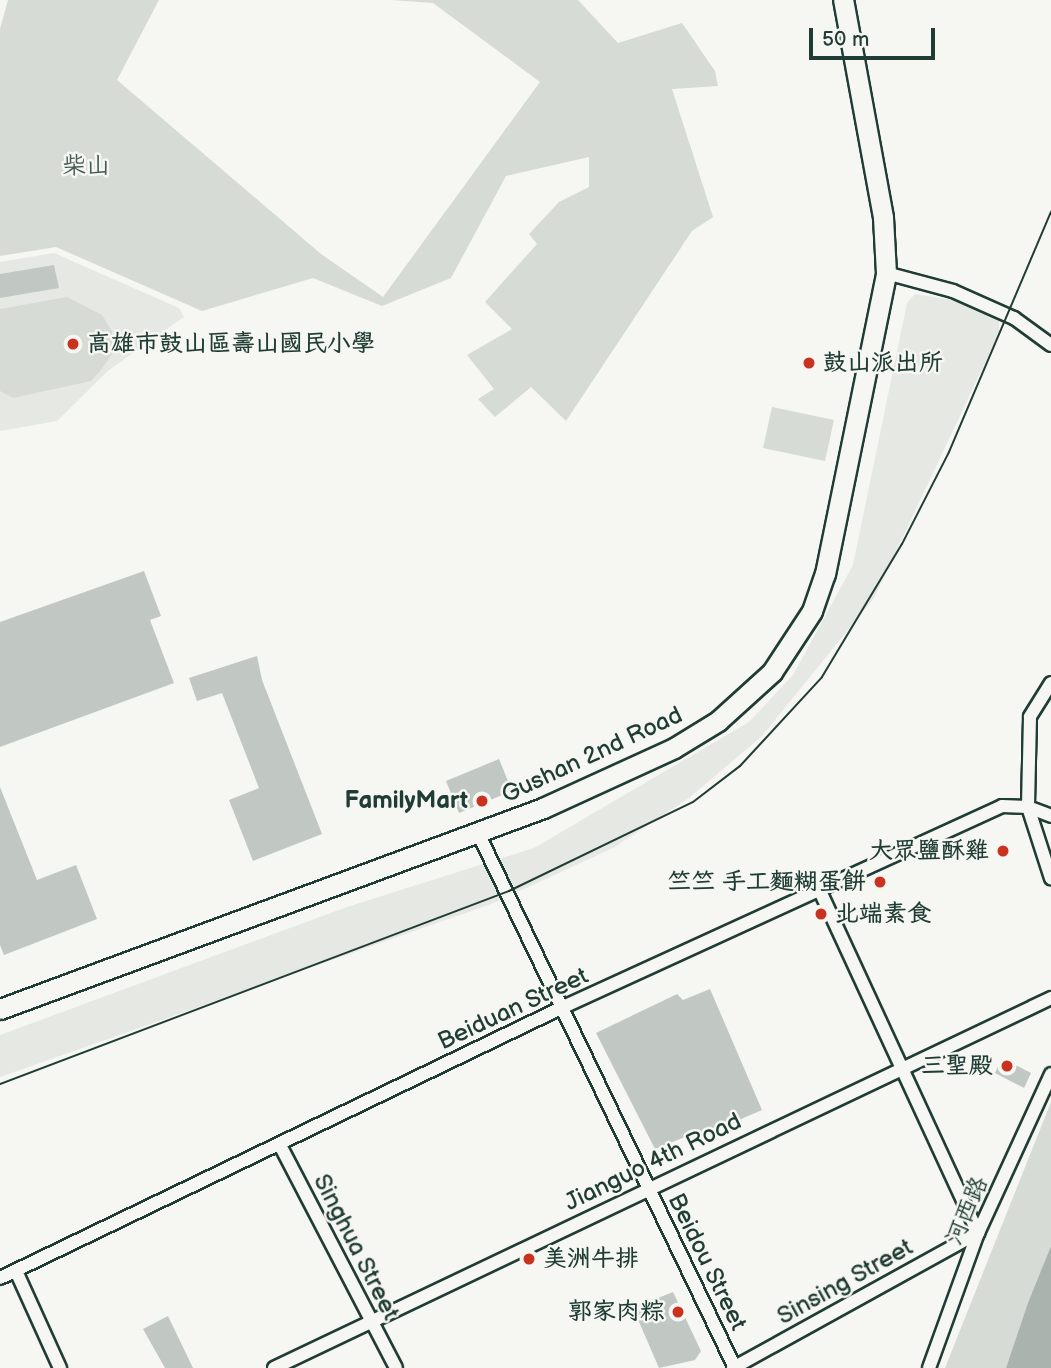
<!DOCTYPE html>
<html>
<head>
<meta charset="utf-8">
<style>
  body { margin:0 }
  #map { position:relative; width:1051px; height:1368px; overflow:hidden; background:#f6f6f2; font-family:"Balsamiq Sans","LXGW WenKai TC",sans-serif }
  div>[style] { position:absolute }
  .built>* { inset:0; background:#e6e8e4 }
  .green>* { inset:0; background:#d6dbd6 }
  .water>* { inset:0; background:#aab3ae }
  .building>* { inset:0; background:#c1c8c3 }
  .roads { filter:drop-shadow(2px 0 #1f3d34) drop-shadow(-2px 0 #1f3d34) drop-shadow(0 2px #1f3d34) drop-shadow(0 -2px #1f3d34) }
  .street>* { height:12px; margin:-6px; padding:0 6px; transform-origin:6px; border-radius:6px; background:#f6f6f2 }
  .secondary>* { height:19px; margin:-9.5px; padding:0 9.5px; transform-origin:9.5px; border-radius:9.5px; background:#f6f6f2 }
  .tram>* { height:2px; margin:-1px; padding:0 1px; transform-origin:1px; border-radius:1px; background:#1f3d34 }
  .dots>* { width:19px; height:19px; translate:-50% -50%; box-sizing:border-box; border:4px solid #f6f6f2; border-radius:50% }
  span { translate:-50% -50%; white-space:nowrap; text-align:center; line-height:1.15; -webkit-text-stroke:5px #f6f6f2; paint-order:stroke }
  .park-label { font-size:24px; color:#445d54 }
  .poi-label { font-size:24px; color:#1f3d34; font-weight:700 }
  .left { translate:0 -50%; text-align:left }
  .right { translate:-100% -50%; text-align:right }
  .street-label { font-size:24px; color:#1f3d34 }
  .scale { position:absolute; left:809px; top:28px; width:126px; height:32px; box-sizing:border-box; border:4px solid #1f3d34; border-top:0; padding-left:9px; font-size:21px; line-height:24px; white-space:nowrap; color:#1f3d34; -webkit-text-stroke:5px #f6f6f2; paint-order:stroke }
</style>
</head>
<body>
<div id="map">
  <div class="built">
    <div style="clip-path:polygon(54px 253px,179px 308px,184px 317px,109px 370px,57px 421px,0 431px,0 262px)"></div>
    <div style="clip-path:polygon(915px 294px,952px 300px,999px 316px,999px 333px,874px 598px,762px 736px,689px 798px,613px 848px,491px 904px,0 1077px,0 1035px,347px 907px,534px 848px,749px 722px,793px 675px,853px 565px,907px 303px)"></div>
  </div>
  <div class="green">
    <div style="clip-path:polygon(8px 0,159px 0,117px 80px,321px 254px,383px 297px,540px 82px,433px 3px,391px 0,578px 0,618px 43px,682px 23px,715px 71px,718px 86px,672px 89px,713px 217px,692px 231px,566px 421px,531px 387px,495px 417px,478px 399px,494px 389px,467px 355px,512px 329px,485px 302px,537px 244px,529px 234px,559px 202px,589px 187px,589px 157px,506px 176px,451px 278px,382px 306px,313px 278px,202px 311px,56px 247px,0 256px,0 29px)"></div>
    <div style="clip-path:polygon(67px 297px,102px 315px,112px 331px,112px 354px,101px 370px,91px 381px,13px 398px,0 391px,0 309px)"></div>
    <div style="clip-path:polygon(772px 407px,834px 420px,825px 461px,763px 448px)"></div>
    <div style="clip-path:polygon(1051px 1102px,1051px 1246px,1006px 1368px,945px 1368px)"></div>
  </div>
  <div class="water">
    <div style="clip-path:polygon(1051px 1246px,1051px 1368px,1006px 1368px,1028px 1303px)"></div>
  </div>
  <div class="building">
    <div style="clip-path:polygon(54px 265px,59px 288px,0 298px,0 274px)"></div>
    <div style="clip-path:polygon(144px 571px,161px 616px,150px 620px,174px 683px,0 747px,0 622px)"></div>
    <div style="clip-path:polygon(257px 656px,262px 680px,322px 834px,253px 861px,229px 800px,259px 788px,222px 693px,197px 701px,189px 678px)"></div>
    <div style="clip-path:polygon(499px 759px,512px 791px,459px 813px,446px 781px)"></div>
    <div style="clip-path:polygon(0 787px,37px 880px,76px 865px,97px 919px,4px 955px,0 945px)"></div>
    <div style="clip-path:polygon(710px 989px,762px 1110px,697px 1138px,690px 1135px,655px 1149px,596px 1033px,677px 994px,683px 1000px)"></div>
    <div style="clip-path:polygon(1002px 1058px,1031px 1073px,1024px 1088px,995px 1073px)"></div>
    <div style="clip-path:polygon(673px 1292px,701px 1351px,695px 1360px,659px 1368px,633px 1308px)"></div>
    <div style="clip-path:polygon(168px 1316px,193px 1368px,165px 1368px,143px 1329px)"></div>
  </div>
  <div class="roads">
    <div class="street">
      <div style="left:886px;top:273px;width:69px;rotate:15deg"></div>
      <div style="left:953px;top:291px;width:67px;rotate:23.9deg"></div>
      <div style="left:1014px;top:318px;width:46px;rotate:36.1deg"></div>
      <div style="left:1051px;top:683px;width:40px;rotate:122deg"></div>
      <div style="left:1030px;top:717px;width:90px;rotate:91.3deg"></div>
      <div style="left:1028px;top:807px;width:75px;rotate:72.1deg"></div>
      <div style="left:478px;top:833px;width:594px;rotate:64.34deg"></div>
      <div style="left:280px;top:1145px;width:251px;rotate:62.5deg"></div>
      <div style="left:16px;top:1271px;width:107px;rotate:65.6deg"></div>
      <div style="left:0;top:1278px;width:623px;rotate:-25.7deg"></div>
      <div style="left:561px;top:1008px;width:485px;rotate:-24.6deg"></div>
      <div style="left:1002px;top:806px;width:26px;rotate:2deg"></div>
      <div style="left:1028px;top:807px;width:25px;rotate:21deg"></div>
      <div style="left:274px;top:1368px;width:861px;rotate:-25.46deg"></div>
      <div style="left:733px;top:1368px;width:280px;rotate:-28.9deg"></div>
      <div style="left:978px;top:1233px;width:377px;rotate:-114.8deg"></div>
      <div style="left:929px;top:1368px;width:144px;rotate:-70.1deg"></div>
      <div style="left:978px;top:1233px;width:175px;rotate:-65.3deg"></div>
    </div>
    <div class="secondary">
      <div style="left:0;top:1009px;width:579px;rotate:-20.31deg"></div>
      <div style="left:543px;top:808px;width:144px;rotate:-24.6deg"></div>
      <div style="left:674px;top:748px;width:52px;rotate:-31.5deg"></div>
      <div style="left:718px;top:721px;width:73px;rotate:-42.2deg"></div>
      <div style="left:772px;top:672px;width:73px;rotate:-56.7deg"></div>
      <div style="left:812px;top:611px;width:39px;rotate:-71deg"></div>
      <div style="left:825px;top:574px;width:307px;rotate:-78.5deg"></div>
      <div style="left:886px;top:273px;width:56px;rotate:-93.1deg"></div>
      <div style="left:883px;top:217px;width:221px;rotate:-100.4deg"></div>
    </div>
  </div>
  <div class="tram">
    <div style="left:0;top:1084px;width:544px;rotate:-20.77deg"></div>
    <div style="left:509px;top:891px;width:204px;rotate:-25.8deg"></div>
    <div style="left:693px;top:802px;width:59px;rotate:-37.5deg"></div>
    <div style="left:740px;top:766px;width:121px;rotate:-47.3deg"></div>
    <div style="left:822px;top:677px;width:155px;rotate:-59deg"></div>
    <div style="left:902px;top:544px;width:103px;rotate:-62.9deg"></div>
    <div style="left:949px;top:452px;width:261px;rotate:-67deg"></div>
  </div>
  <div class="dots">
    <div style="left:73px;top:344px;background:#c8321e"></div>
    <div style="left:809px;top:363px;background:#c8321e"></div>
    <div style="left:482px;top:801px;background:#c8321e"></div>
    <div style="left:1003px;top:851px;background:#c8321e"></div>
    <div style="left:880px;top:882px;background:#c8321e"></div>
    <div style="left:821px;top:914px;background:#c8321e"></div>
    <div style="left:1007px;top:1066px;background:#c8321e"></div>
    <div style="left:529px;top:1259px;background:#c8321e"></div>
    <div style="left:678px;top:1312px;background:#c8321e"></div>
  </div>
  <div class="park-label">
    <span style="left:86px;top:166px">柴山</span>
  </div>
  <div class="poi-label">
    <span class="left" style="left:87px;top:344px">高雄市鼓山區壽山國民小學</span>
    <span class="left" style="left:823px;top:363px">鼓山派出所</span>
    <span class="right" style="left:468px;top:801px">FamilyMart</span>
    <span class="right" style="left:989px;top:851px">大眾鹽酥雞</span>
    <span class="right" style="left:866px;top:882px">竺竺 手工麵糊蛋餅</span>
    <span class="left" style="left:835px;top:914px">北端素食</span>
    <span class="right" style="left:993px;top:1066px">三聖殿</span>
    <span class="left" style="left:543px;top:1259px">美洲牛排</span>
    <span class="right" style="left:664px;top:1312px">郭家肉粽</span>
  </div>
  <div class="street-label">
    <span style="left:592px;top:755px;rotate:-25deg">Gushan 2nd Road</span>
    <span style="left:513px;top:1009px;rotate:-25deg">Beiduan Street</span>
    <span style="left:653px;top:1162px;rotate:-26deg">Jianguo 4th Road</span>
    <span style="left:967px;top:1211px;rotate:-67deg">河西路</span>
    <span style="left:356px;top:1247px;rotate:63deg">Singhua Street</span>
    <span style="left:707px;top:1262px;rotate:64deg">Beidou Street</span>
    <span style="left:845px;top:1282px;rotate:-29deg">Sinsing Street</span>
  </div>
  <div class="scale">50 m</div>
</div>
</body>
</html>
